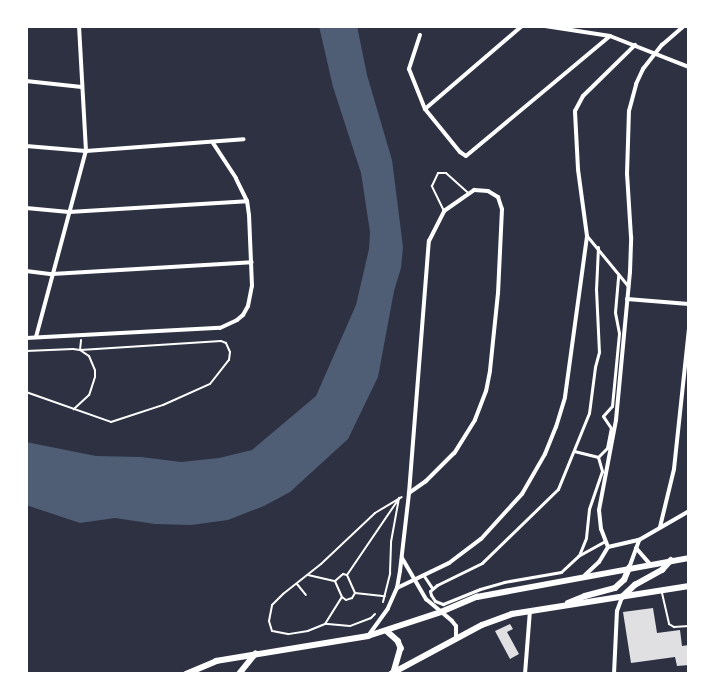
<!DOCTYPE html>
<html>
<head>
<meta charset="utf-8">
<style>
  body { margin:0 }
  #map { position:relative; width:715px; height:700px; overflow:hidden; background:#2d3142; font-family:Ubuntu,sans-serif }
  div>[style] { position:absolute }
  .water>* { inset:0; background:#4f5d75 }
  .building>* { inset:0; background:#e0e0e3 }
  .path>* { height:2px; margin:-1px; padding:0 1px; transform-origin:1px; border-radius:1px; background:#fff }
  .service>* { height:2px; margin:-1px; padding:0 1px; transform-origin:1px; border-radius:1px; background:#fff }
  .pedestrian>* { height:3px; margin:-1.5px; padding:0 1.5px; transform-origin:1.5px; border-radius:1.5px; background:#fff }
  .minor>* { height:4px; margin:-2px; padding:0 2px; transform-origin:2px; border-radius:2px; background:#fff }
  .secondary>* { height:5.5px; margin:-2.75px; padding:0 2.75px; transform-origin:2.75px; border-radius:2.75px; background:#fff }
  span { translate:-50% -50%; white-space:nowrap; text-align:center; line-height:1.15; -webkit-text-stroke:4px #fff; paint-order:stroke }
  .frame { position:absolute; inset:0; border:28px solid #fff; pointer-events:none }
</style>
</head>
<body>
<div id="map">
  <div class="water">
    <div style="clip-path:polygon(319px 26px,357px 26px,367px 75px,392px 160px,403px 247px,401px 268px,394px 291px,378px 377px,348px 439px,290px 492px,264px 506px,228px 520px,191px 525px,155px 524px,115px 518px,80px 523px,26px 505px,26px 442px,96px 456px,141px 457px,181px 462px,219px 458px,252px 450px,316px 396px,356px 305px,369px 249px,370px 232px,361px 173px,333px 87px)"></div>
  </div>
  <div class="building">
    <div style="clip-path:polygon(653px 608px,657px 633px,680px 630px,682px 646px,689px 645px,689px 665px,677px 666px,675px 657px,631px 663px,623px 612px)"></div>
    <div style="clip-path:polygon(510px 624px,513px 629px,507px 632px,519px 654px,510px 659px,495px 631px)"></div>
  </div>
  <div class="path">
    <div style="left:26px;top:351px;width:47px;rotate:-2.4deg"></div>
    <div style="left:73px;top:349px;width:7px;rotate:8deg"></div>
    <div style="left:80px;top:350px;width:11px;rotate:34deg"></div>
    <div style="left:89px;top:356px;width:15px;rotate:67deg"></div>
    <div style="left:95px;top:370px;width:7px;rotate:90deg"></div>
    <div style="left:95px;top:377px;width:19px;rotate:108deg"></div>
    <div style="left:89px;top:395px;width:21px;rotate:137deg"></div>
    <div style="left:26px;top:392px;width:90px;rotate:19.4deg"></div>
    <div style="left:111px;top:422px;width:55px;rotate:-18.1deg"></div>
    <div style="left:163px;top:405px;width:51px;rotate:-24.1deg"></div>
    <div style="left:210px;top:384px;width:31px;rotate:-52deg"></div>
    <div style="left:229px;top:360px;width:8px;rotate:-83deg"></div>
    <div style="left:230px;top:352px;width:10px;rotate:-114deg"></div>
    <div style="left:226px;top:343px;width:5px;rotate:-158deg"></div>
    <div style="left:221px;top:341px;width:141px;rotate:176.3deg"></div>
    <div style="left:80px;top:350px;width:10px;rotate:-84deg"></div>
    <div style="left:308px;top:575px;width:28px;rotate:13deg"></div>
    <div style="left:347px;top:575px;width:20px;rotate:66deg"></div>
    <div style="left:355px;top:593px;width:6px;rotate:121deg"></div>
    <div style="left:352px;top:598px;width:6px;rotate:162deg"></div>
    <div style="left:346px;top:600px;width:5px;rotate:-143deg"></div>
    <div style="left:342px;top:597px;width:17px;rotate:-114deg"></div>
    <div style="left:335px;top:581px;width:11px;rotate:-41deg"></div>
    <div style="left:343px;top:574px;width:4px;rotate:14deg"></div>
    <div style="left:347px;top:575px;width:91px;rotate:-55.8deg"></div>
    <div style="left:297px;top:584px;width:14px;rotate:51deg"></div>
    <div style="left:355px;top:593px;width:30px;rotate:6deg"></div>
    <div style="left:383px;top:602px;width:30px;rotate:-76deg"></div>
    <div style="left:390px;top:573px;width:31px;rotate:-88deg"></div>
    <div style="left:391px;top:542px;width:45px;rotate:-79.7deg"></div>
    <div style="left:375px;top:614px;width:6px;rotate:135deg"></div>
    <div style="left:371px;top:618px;width:22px;rotate:159deg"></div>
    <div style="left:350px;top:626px;width:25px;rotate:-175deg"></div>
    <div style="left:325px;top:624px;width:18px;rotate:158deg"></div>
    <div style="left:308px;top:631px;width:20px;rotate:171deg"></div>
    <div style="left:288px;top:634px;width:16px;rotate:-169deg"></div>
    <div style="left:272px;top:631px;width:10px;rotate:-107deg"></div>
    <div style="left:269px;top:621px;width:16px;rotate:-79deg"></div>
    <div style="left:272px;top:605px;width:16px;rotate:-45deg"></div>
    <div style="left:283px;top:594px;width:48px;rotate:-38.3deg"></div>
    <div style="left:321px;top:564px;width:74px;rotate:-43.4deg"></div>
    <div style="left:375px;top:513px;width:31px;rotate:-31deg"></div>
    <div style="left:325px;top:624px;width:32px;rotate:-58deg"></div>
  </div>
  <div class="service">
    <div style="left:444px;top:211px;width:28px;rotate:-116deg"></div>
    <div style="left:432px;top:186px;width:14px;rotate:-65deg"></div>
    <div style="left:438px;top:173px;width:8px"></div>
    <div style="left:446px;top:173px;width:30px;rotate:42deg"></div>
    <div style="left:662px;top:593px;width:32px;rotate:77deg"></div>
    <div style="left:669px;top:624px;width:6px;rotate:31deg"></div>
    <div style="left:674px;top:627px;width:15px;rotate:-4deg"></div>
  </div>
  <div class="pedestrian">
    <div style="left:587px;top:236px;width:65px;rotate:50.6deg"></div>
    <div style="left:598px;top:247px;width:42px;rotate:92.7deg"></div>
    <div style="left:596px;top:289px;width:63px;rotate:87.3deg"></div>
    <div style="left:599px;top:352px;width:16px;rotate:105deg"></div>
    <div style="left:595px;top:367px;width:46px;rotate:97.4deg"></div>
    <div style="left:589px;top:413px;width:82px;rotate:112.2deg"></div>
    <div style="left:558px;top:489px;width:106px;rotate:135.8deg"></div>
    <div style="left:482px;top:563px;width:50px;rotate:153.9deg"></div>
    <div style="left:437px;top:585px;width:9px;rotate:139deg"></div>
    <div style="left:430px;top:591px;width:4px;rotate:76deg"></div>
    <div style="left:431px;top:595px;width:7px;rotate:56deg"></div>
    <div style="left:435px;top:601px;width:9px;rotate:21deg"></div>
    <div style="left:443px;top:604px;width:40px;rotate:-22deg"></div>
    <div style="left:480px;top:589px;width:25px;rotate:-16deg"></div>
    <div style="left:504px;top:582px;width:58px;rotate:-10deg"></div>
    <div style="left:561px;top:572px;width:23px;rotate:-43deg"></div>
    <div style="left:578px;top:556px;width:31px;rotate:-29deg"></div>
    <div style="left:574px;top:451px;width:25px;rotate:14deg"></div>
    <div style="left:598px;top:457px;width:15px;rotate:74deg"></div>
    <div style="left:602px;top:471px;width:40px;rotate:108.9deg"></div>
    <div style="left:589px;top:509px;width:29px;rotate:96deg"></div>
    <div style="left:586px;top:538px;width:18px;rotate:112deg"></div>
    <div style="left:598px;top:457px;width:13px;rotate:-45deg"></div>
    <div style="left:607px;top:448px;width:20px;rotate:-79deg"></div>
    <div style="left:611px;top:428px;width:14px;rotate:-124deg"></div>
    <div style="left:603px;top:416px;width:13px;rotate:-48deg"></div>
    <div style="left:612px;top:406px;width:73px;rotate:-84.5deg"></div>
    <div style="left:619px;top:333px;width:21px;rotate:-101deg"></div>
    <div style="left:615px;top:312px;width:38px;rotate:-85deg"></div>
    <div style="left:424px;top:576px;width:14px;rotate:56deg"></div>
  </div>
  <div class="minor">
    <div style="left:545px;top:26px;width:66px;rotate:8.7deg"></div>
    <div style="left:610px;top:36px;width:85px;rotate:21.4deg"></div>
    <div style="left:420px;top:35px;width:36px;rotate:108deg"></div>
    <div style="left:409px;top:69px;width:43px;rotate:68.2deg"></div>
    <div style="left:425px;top:109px;width:55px;rotate:50.9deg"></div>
    <div style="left:460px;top:152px;width:7px;rotate:34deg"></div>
    <div style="left:466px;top:156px;width:187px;rotate:-39.8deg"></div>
    <div style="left:26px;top:81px;width:56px;rotate:6.1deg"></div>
    <div style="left:425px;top:109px;width:128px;rotate:-40.6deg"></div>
    <div style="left:26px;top:146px;width:60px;rotate:4.8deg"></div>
    <div style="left:86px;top:151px;width:158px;rotate:-4.3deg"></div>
    <div style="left:26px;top:208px;width:43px;rotate:5.3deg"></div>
    <div style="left:69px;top:212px;width:178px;rotate:-3.5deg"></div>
    <div style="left:26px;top:271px;width:26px;rotate:7deg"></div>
    <div style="left:52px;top:274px;width:200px;rotate:-3.4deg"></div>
    <div style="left:627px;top:299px;width:62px;rotate:4.6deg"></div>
    <div style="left:36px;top:337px;width:193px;rotate:-75deg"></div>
    <div style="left:86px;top:151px;width:125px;rotate:-93.2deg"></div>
    <div style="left:26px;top:338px;width:194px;rotate:-3deg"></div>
    <div style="left:220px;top:328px;width:19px;rotate:-25deg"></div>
    <div style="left:237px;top:320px;width:8px;rotate:-40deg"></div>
    <div style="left:243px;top:315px;width:10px;rotate:-61deg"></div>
    <div style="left:248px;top:306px;width:20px;rotate:-79deg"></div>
    <div style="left:252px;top:286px;width:71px;rotate:-92.4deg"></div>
    <div style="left:249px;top:215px;width:14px;rotate:-98deg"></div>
    <div style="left:247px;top:201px;width:25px;rotate:-116deg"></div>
    <div style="left:236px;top:178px;width:42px;rotate:-123.3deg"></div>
    <div style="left:660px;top:527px;width:60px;rotate:-76.4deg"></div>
    <div style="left:674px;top:469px;width:141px;rotate:-83.9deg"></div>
    <div style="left:608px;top:547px;width:19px;rotate:-111deg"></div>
    <div style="left:601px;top:529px;width:19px;rotate:-96deg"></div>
    <div style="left:599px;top:510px;width:92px;rotate:-79.3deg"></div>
    <div style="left:616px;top:420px;width:149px;rotate:-84.6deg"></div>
    <div style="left:630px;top:272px;width:35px;rotate:-88deg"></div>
    <div style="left:631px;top:237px;width:63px;rotate:-93.6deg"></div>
    <div style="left:627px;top:174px;width:63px;rotate:-88.2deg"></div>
    <div style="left:629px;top:111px;width:28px;rotate:-75deg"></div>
    <div style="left:636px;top:84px;width:17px;rotate:-65deg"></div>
    <div style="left:643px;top:69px;width:31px;rotate:-52deg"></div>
    <div style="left:662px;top:45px;width:29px;rotate:-41deg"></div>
    <div style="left:608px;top:547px;width:32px;rotate:-13deg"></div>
    <div style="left:639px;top:540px;width:58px;rotate:-30.1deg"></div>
    <div style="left:636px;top:548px;width:21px;rotate:49deg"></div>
    <div style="left:402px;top:558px;width:48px;rotate:59.7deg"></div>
    <div style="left:426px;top:599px;width:34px;rotate:40deg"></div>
    <div style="left:452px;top:621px;width:6px;rotate:51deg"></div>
    <div style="left:456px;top:626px;width:13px;rotate:90deg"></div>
    <div style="left:629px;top:568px;width:30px;rotate:-70deg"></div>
    <div style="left:585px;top:575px;width:19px;rotate:-43deg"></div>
    <div style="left:599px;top:562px;width:17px;rotate:-59deg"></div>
    <div style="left:397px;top:588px;width:58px;rotate:-25.7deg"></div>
    <div style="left:449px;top:563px;width:40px;rotate:-37deg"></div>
    <div style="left:481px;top:539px;width:61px;rotate:-47.7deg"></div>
    <div style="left:522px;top:494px;width:46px;rotate:-60.1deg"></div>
    <div style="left:545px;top:454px;width:29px;rotate:-68deg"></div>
    <div style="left:556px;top:427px;width:31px;rotate:-73deg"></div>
    <div style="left:565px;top:397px;width:162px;rotate:-82.2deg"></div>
    <div style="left:587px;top:236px;width:68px;rotate:-97.7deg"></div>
    <div style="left:578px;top:169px;width:58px;rotate:-93deg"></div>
    <div style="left:575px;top:111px;width:17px;rotate:-62deg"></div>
    <div style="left:583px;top:96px;width:73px;rotate:-44.4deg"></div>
    <div style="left:368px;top:636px;width:34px;rotate:-54deg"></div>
    <div style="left:388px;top:608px;width:22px;rotate:-66deg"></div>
    <div style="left:397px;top:588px;width:17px;rotate:-80deg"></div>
    <div style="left:400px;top:571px;width:79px;rotate:-83.4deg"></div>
    <div style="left:409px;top:493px;width:253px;rotate:-85.5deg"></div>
    <div style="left:429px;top:241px;width:34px;rotate:-63deg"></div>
    <div style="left:444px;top:211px;width:37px;rotate:-35deg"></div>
    <div style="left:474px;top:190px;width:14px;rotate:4deg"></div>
    <div style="left:488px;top:191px;width:12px;rotate:31deg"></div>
    <div style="left:498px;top:197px;width:13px;rotate:72deg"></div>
    <div style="left:502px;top:209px;width:84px;rotate:92.7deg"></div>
    <div style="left:498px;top:293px;width:78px;rotate:95.9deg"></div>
    <div style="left:490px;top:371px;width:20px;rotate:101deg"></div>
    <div style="left:486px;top:391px;width:31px;rotate:111deg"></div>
    <div style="left:475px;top:420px;width:39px;rotate:122deg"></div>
    <div style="left:454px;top:453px;width:40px;rotate:135deg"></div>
    <div style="left:426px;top:481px;width:21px;rotate:145deg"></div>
    <div style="left:525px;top:674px;width:63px;rotate:-85.5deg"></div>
    <div style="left:614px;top:674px;width:63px;rotate:-87.3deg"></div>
    <div style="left:617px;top:611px;width:15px;rotate:-70deg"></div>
  </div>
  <div class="secondary">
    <div style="left:622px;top:597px;width:18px;rotate:-43deg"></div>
    <div style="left:635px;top:585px;width:31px;rotate:-29deg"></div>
    <div style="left:662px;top:570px;width:13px;rotate:-48deg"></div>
    <div style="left:568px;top:603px;width:18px;rotate:-22deg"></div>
    <div style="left:585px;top:596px;width:31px;rotate:-15deg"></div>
    <div style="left:615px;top:588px;width:12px;rotate:-42deg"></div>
    <div style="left:624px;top:580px;width:13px;rotate:-67deg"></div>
    <div style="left:387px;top:631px;width:15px;rotate:42deg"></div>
    <div style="left:398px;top:641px;width:8px;rotate:67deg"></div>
    <div style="left:401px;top:648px;width:25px;rotate:106deg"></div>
    <div style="left:186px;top:674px;width:33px;rotate:-23deg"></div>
    <div style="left:216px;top:661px;width:154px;rotate:-9.3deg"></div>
    <div style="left:368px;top:636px;width:77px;rotate:-18.2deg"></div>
    <div style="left:441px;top:612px;width:39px;rotate:-23deg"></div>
    <div style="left:477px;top:597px;width:216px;rotate:-10.4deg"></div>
    <div style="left:239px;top:674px;width:26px;rotate:-51deg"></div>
    <div style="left:391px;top:674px;width:103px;rotate:-28.3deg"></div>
    <div style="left:482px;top:625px;width:32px;rotate:-20deg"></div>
    <div style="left:512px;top:614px;width:179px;rotate:-9deg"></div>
  </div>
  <div class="frame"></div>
</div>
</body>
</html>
